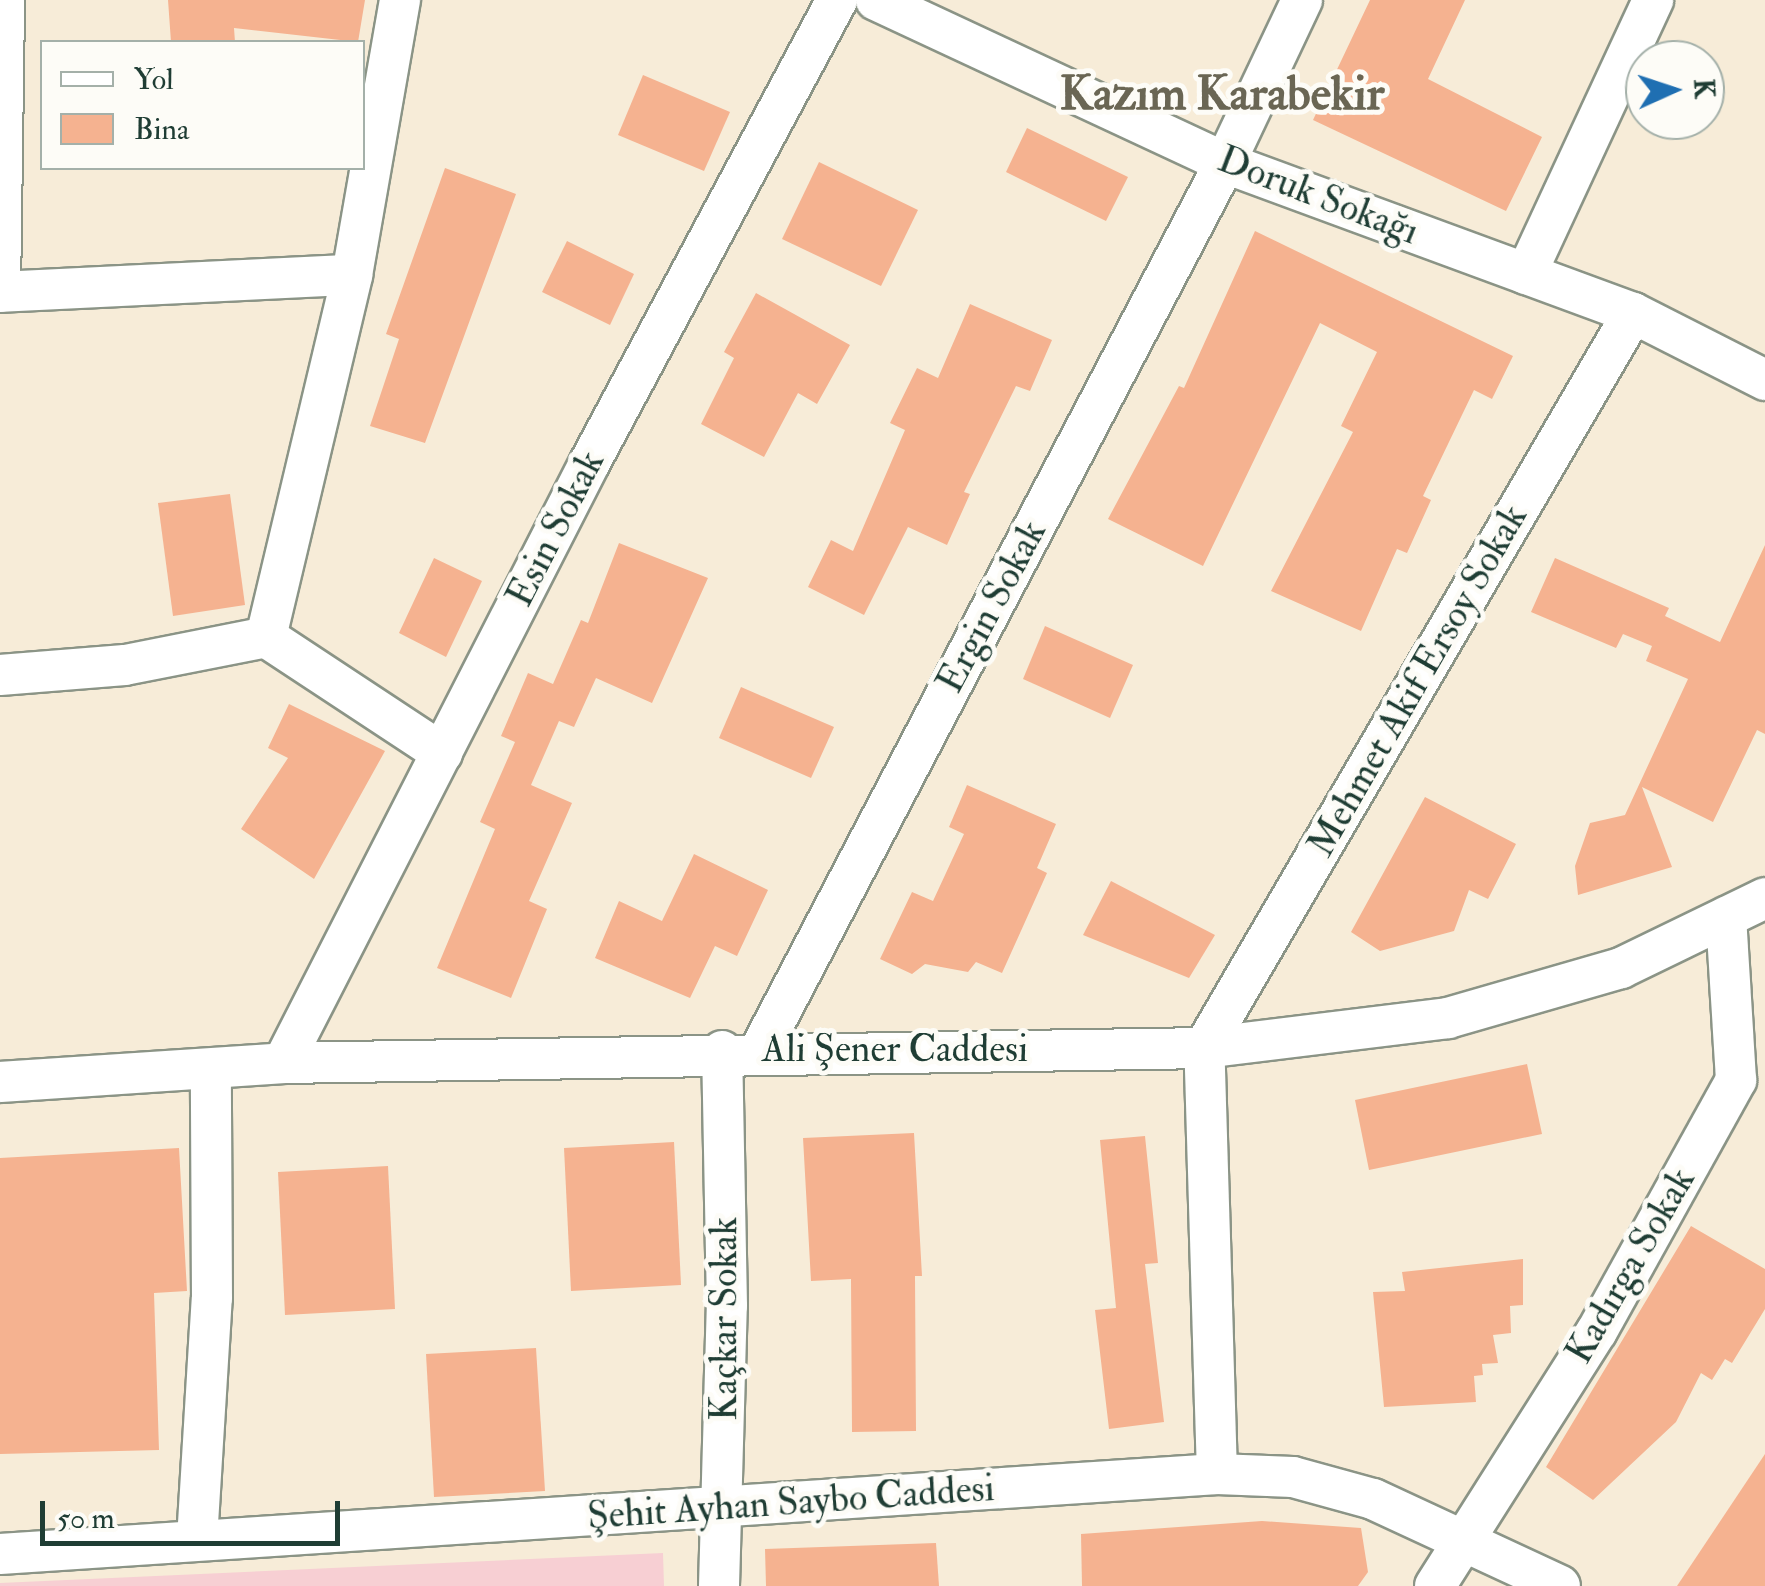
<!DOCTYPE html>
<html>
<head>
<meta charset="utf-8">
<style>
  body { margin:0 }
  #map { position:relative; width:1765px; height:1586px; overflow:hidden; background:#f7ecd8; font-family:"IM FELL Double Pica",serif }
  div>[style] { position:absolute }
  .built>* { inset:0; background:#f7cfd3 }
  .building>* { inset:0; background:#f5b290 }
  .roads { filter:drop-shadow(2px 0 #8b9486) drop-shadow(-2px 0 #8b9486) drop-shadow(0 2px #8b9486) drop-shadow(0 -2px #8b9486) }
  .minor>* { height:40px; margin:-20px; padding:0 20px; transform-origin:20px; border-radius:20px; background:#fff }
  span { translate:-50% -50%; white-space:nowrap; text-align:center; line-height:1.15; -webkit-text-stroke:10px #fdfcf7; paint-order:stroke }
  .street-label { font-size:38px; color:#1f3d34 }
  .district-label { font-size:48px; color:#6a6654; font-weight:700 }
  .legend { position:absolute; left:40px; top:40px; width:325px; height:130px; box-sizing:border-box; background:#fdfcf7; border:2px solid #a4b0a9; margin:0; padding:12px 18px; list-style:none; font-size:30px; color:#1f3d34 }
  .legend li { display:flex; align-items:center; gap:20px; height:50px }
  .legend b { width:50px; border:2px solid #a4b0a9 }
  .north { position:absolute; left:1625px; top:40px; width:100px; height:100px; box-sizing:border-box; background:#fdfcf7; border:2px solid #a4b0a9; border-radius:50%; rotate:87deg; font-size:28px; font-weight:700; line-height:40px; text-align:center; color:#1f3d34 }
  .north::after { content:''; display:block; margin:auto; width:35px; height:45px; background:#1f6fb2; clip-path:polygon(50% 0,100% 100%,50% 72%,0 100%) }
  .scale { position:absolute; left:40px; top:1501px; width:300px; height:45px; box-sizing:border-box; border:5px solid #1f3d34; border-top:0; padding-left:12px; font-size:30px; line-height:35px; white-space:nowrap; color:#1f3d34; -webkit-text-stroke:8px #fdfcf7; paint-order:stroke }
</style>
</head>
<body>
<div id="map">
  <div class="built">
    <div style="clip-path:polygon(663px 1553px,664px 1586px,0 1586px,0 1583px)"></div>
  </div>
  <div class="building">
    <div style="clip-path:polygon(168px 0,365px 0,358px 42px,234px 28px,235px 42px,171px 42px)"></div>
    <div style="clip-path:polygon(1370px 0,1465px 0,1428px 79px,1542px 137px,1506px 211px,1313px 120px)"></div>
    <div style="clip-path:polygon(643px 75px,730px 112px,704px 171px,618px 135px)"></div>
    <div style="clip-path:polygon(1027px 128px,1128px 177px,1106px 221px,1006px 172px)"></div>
    <div style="clip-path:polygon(819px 162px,918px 210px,881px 286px,782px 239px)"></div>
    <div style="clip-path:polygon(445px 168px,516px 194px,425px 443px,370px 426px,399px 339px,386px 334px)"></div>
    <div style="clip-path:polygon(1255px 231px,1513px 356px,1492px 399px,1474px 390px,1423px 496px,1431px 500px,1407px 553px,1397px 549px,1361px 631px,1271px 591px,1353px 432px,1341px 426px,1377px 352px,1320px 323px,1203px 566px,1108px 519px,1179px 386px,1184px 388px)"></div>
    <div style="clip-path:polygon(567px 241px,634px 274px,610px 325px,542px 292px)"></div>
    <div style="clip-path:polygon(756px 293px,850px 345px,817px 404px,798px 393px,764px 457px,701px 424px,734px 358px,724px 352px)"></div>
    <div style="clip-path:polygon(970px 304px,1052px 340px,1030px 391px,1016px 386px,964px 492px,970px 494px,947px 545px,908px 527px,864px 615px,808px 587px,831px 540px,853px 551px,905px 430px,890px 423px,917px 368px,938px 378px)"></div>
    <div style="clip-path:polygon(230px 494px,245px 605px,173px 616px,158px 503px)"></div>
    <div style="clip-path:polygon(619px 543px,708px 578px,652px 703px,596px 678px,574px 727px,559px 721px,531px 785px,572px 803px,529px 901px,547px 909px,511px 998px,437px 968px,495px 829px,480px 822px,515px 742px,501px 736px,528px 673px,553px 684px,581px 620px,588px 623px)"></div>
    <div style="clip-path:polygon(1765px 545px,1765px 734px,1757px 730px,1713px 822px,1642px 787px,1672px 867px,1578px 895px,1575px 866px,1590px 823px,1625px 815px,1688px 679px,1646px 661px,1652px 646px,1623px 634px,1616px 648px,1531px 612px,1555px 558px,1669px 608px,1665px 616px,1720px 642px)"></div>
    <div style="clip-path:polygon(434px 558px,482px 581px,446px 657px,399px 633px)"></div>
    <div style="clip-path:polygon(1045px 626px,1133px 665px,1110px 718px,1023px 679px)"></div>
    <div style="clip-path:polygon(741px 687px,834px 727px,811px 778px,719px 738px)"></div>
    <div style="clip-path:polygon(289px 704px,385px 751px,314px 879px,241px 829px,288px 758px,268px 748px)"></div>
    <div style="clip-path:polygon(967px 785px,1056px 824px,1037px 868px,1047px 873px,1002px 973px,976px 962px,968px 972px,925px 964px,912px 974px,880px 959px,912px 892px,933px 901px,964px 834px,949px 827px)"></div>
    <div style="clip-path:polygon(1425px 797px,1516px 844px,1488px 899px,1469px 890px,1454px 931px,1380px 951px,1351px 932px)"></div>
    <div style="clip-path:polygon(694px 854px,768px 890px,737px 956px,715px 946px,690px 998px,595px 958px,619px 901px,662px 921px)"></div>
    <div style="clip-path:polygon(1111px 881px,1215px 935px,1189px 978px,1083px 935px)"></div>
    <div style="clip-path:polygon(1527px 1064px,1542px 1134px,1369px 1170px,1355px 1100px)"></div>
    <div style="clip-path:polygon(914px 1133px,922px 1276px,915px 1276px,916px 1431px,852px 1432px,851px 1279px,811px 1281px,803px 1138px)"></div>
    <div style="clip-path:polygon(1145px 1136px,1158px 1263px,1145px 1264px,1164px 1422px,1109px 1429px,1095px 1310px,1116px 1308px,1100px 1140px)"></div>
    <div style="clip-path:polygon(674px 1142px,681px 1285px,571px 1291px,564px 1148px)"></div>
    <div style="clip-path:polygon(179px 1148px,187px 1291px,154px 1293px,159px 1450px,0 1454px,0 1158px)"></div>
    <div style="clip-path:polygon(388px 1166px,395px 1309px,285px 1315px,278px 1172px)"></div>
    <div style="clip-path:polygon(1691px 1226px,1765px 1269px,1765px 1309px,1732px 1363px,1725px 1359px,1712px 1380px,1701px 1373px,1676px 1422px,1593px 1500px,1546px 1467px)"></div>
    <div style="clip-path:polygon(1523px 1259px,1523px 1305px,1510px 1306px,1511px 1333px,1493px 1335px,1498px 1363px,1482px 1364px,1483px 1375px,1474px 1376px,1476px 1402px,1384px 1407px,1373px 1292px,1405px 1291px,1402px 1272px)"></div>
    <div style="clip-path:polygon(536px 1348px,545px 1491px,434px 1497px,426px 1354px)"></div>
    <div style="clip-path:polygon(1765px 1454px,1765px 1586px,1677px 1586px)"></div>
    <div style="clip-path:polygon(1262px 1521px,1361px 1528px,1368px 1572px,1358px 1586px,1082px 1586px,1081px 1534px)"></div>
    <div style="clip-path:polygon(936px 1543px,939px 1586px,766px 1586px,765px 1549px)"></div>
  </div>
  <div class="roads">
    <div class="minor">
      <div style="left:876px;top:0;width:385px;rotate:25deg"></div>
      <div style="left:1225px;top:163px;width:435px;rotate:20.2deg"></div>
      <div style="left:1633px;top:313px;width:148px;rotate:26.9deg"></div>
      <div style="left:1526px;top:274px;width:302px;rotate:-65.1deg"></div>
      <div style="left:0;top:292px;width:352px;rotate:-2.8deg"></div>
      <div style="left:0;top:292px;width:292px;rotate:-89.2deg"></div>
      <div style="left:266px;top:637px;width:372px;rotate:-76.6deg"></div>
      <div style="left:352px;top:275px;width:279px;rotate:-80.1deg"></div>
      <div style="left:0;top:675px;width:125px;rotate:-4.6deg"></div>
      <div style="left:125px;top:665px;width:144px;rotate:-11.2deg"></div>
      <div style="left:266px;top:637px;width:211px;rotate:33.4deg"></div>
      <div style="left:759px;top:1052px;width:1004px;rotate:-62.34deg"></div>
      <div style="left:1225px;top:163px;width:180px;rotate:-64.7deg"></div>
      <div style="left:283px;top:1063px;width:675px;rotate:-62.94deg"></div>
      <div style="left:590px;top:462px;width:524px;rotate:-61.87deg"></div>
      <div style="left:0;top:1082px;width:284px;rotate:-3.8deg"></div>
      <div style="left:283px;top:1063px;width:921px;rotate:-0.93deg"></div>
      <div style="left:1204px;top:1048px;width:246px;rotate:-7deg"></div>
      <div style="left:1448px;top:1018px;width:180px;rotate:-16.1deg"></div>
      <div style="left:1621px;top:968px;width:160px;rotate:-25.9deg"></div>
      <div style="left:1217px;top:1474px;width:426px;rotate:-91.7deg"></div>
      <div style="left:1204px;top:1048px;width:851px;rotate:-59.73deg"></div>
      <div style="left:197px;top:1540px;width:242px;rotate:-86.5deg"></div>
      <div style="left:212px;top:1298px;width:229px;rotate:-90.3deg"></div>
      <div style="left:0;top:1554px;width:1220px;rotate:-3.76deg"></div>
      <div style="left:1217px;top:1474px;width:76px;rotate:2.3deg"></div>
      <div style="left:1293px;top:1477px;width:83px;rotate:15.4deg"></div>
      <div style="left:1373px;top:1499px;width:206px;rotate:24.9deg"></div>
      <div style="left:719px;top:1586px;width:280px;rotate:-88.4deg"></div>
      <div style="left:727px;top:1306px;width:255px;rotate:-91.1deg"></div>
      <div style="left:1435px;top:1586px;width:302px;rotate:-57.6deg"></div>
      <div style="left:1597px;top:1331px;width:287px;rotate:-61deg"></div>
      <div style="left:1736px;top:1080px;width:163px;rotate:-93.5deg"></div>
    </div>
  </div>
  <div class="street-label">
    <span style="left:1318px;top:196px;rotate:21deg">Doruk Sokağı</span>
    <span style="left:556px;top:529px;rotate:-63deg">Esin Sokak</span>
    <span style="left:992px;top:607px;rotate:-62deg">Ergin Sokak</span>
    <span style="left:1418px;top:681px;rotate:-60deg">Mehmet Akif Ersoy Sokak</span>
    <span style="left:895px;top:1050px">Ali Şener Caddesi</span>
    <span style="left:1631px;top:1266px;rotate:-60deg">Kadırga Sokak</span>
    <span style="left:725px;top:1319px;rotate:-90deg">Kaçkar Sokak</span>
    <span style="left:791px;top:1503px;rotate:-4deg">Şehit Ayhan Saybo Caddesi</span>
  </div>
  <div class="district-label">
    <span style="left:1222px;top:95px">Kazım Karabekir</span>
  </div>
  <ul class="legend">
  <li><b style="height:12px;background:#fff"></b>Yol</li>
  <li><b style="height:28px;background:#f5b290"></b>Bina</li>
  </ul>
  <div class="north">K</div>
  <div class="scale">50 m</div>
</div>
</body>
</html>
